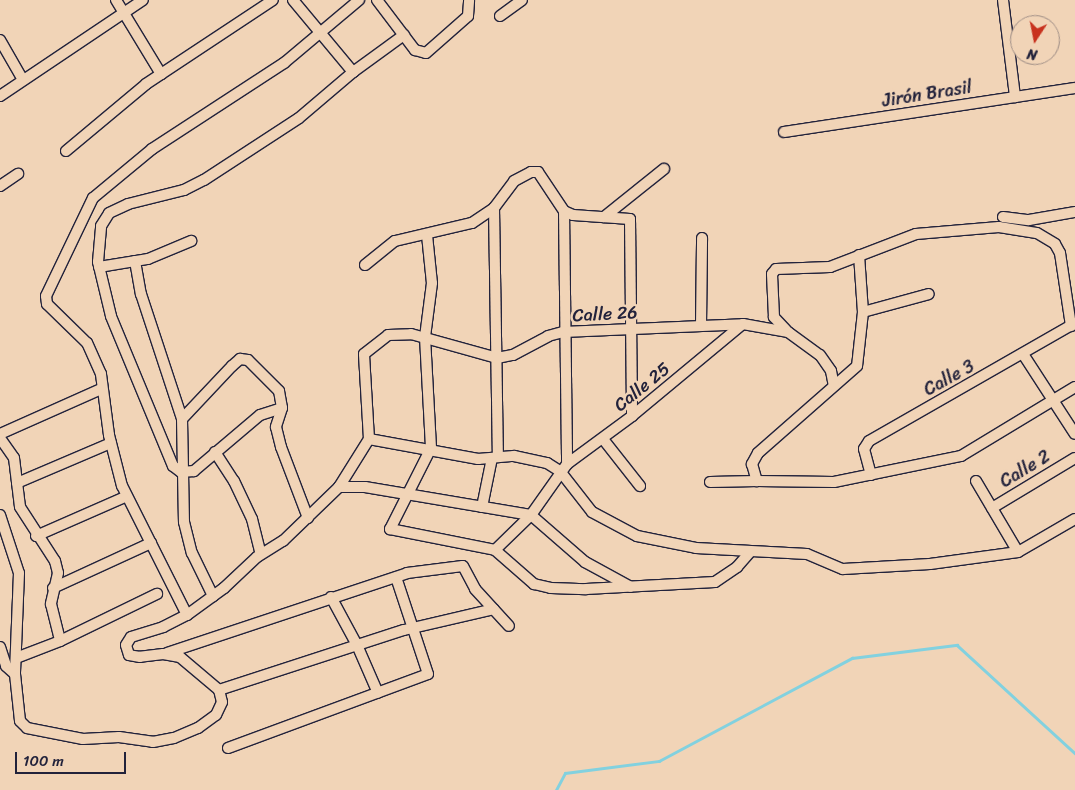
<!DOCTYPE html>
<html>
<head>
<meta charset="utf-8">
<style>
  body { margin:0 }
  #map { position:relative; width:1075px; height:790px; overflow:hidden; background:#f1d4b7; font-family:Sriracha,sans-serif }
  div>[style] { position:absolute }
  .stream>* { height:2.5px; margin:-1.25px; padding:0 1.25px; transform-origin:1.25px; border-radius:1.25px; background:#82d1df }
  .roads { filter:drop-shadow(1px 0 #22223b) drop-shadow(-1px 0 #22223b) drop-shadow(0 1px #22223b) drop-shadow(0 -1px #22223b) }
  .minor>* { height:10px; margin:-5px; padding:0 5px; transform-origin:5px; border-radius:5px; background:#f1d4b7 }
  span { translate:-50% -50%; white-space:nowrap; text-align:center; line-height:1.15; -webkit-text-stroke:5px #f1d4b7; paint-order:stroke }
  .street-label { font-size:18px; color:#22223b }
  .north { position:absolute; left:1010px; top:15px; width:50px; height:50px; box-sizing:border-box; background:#f1d4b7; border:1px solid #9e8d85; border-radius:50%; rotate:191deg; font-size:14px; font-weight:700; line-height:20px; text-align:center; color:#22223b }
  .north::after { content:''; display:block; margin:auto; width:18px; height:22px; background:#c8321e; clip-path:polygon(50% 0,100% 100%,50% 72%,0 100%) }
  .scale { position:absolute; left:15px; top:752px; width:111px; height:22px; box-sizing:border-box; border:2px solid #22223b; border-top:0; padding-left:6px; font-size:15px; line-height:18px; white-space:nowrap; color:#22223b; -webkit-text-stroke:4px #f1d4b7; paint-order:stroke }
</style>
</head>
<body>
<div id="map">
  <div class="stream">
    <div style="left:556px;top:790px;width:19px;rotate:-62deg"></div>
    <div style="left:565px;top:773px;width:95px;rotate:-7.3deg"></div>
    <div style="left:659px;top:761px;width:219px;rotate:-28.1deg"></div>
    <div style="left:852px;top:658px;width:106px;rotate:-7.1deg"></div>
    <div style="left:957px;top:645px;width:160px;rotate:42.5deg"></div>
  </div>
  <div class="roads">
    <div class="minor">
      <div style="left:116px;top:0;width:87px;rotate:58.7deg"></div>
      <div style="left:293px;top:0;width:94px;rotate:50.2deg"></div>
      <div style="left:377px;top:0;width:63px;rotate:52.8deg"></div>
      <div style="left:415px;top:50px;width:11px;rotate:15deg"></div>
      <div style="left:426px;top:53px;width:56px;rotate:-41.4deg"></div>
      <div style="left:468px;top:16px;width:16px;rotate:-86deg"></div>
      <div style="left:1003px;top:0;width:98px;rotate:82.9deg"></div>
      <div style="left:500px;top:16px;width:27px;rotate:-36deg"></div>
      <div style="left:0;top:40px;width:46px;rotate:60.1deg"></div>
      <div style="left:0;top:96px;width:172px;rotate:-33.9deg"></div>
      <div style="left:784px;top:132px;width:294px;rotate:-8.6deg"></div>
      <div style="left:66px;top:151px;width:104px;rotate:-39.9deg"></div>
      <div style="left:146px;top:84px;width:152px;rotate:-33.5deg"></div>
      <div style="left:0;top:186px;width:22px;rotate:-34deg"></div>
      <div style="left:494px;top:208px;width:249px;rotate:89.1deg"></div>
      <div style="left:564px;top:211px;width:253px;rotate:89.3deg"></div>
      <div style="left:604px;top:217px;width:77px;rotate:-38.7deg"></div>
      <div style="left:1003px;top:217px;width:26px;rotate:7deg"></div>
      <div style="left:1029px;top:220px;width:47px;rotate:-9.9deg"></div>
      <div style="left:427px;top:235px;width:48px;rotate:84.1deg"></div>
      <div style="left:432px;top:283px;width:54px;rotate:97.4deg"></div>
      <div style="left:425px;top:337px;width:111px;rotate:86.9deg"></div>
      <div style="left:431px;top:448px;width:91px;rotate:116.8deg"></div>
      <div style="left:390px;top:529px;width:107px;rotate:11.3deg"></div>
      <div style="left:495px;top:550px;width:52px;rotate:41.1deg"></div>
      <div style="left:534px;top:584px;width:17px;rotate:13deg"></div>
      <div style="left:551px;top:588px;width:35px;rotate:2deg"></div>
      <div style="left:586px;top:589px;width:129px;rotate:-3.1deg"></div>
      <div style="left:715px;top:582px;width:27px;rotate:-34deg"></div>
      <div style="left:737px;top:567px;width:20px;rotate:-49deg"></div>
      <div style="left:859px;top:255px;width:57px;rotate:86deg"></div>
      <div style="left:863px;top:312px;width:54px;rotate:96.3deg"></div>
      <div style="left:857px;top:366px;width:132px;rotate:138.7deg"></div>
      <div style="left:758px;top:453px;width:13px;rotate:119deg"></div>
      <div style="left:752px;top:464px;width:18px;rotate:74deg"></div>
      <div style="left:757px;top:481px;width:77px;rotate:0.7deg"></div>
      <div style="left:834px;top:482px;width:130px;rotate:-11.6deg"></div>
      <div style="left:961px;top:456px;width:133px;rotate:-31.2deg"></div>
      <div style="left:135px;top:261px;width:34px;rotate:80deg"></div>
      <div style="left:141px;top:294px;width:132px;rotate:71.8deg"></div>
      <div style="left:182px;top:419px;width:103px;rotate:88.9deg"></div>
      <div style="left:184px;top:522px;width:32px;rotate:76deg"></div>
      <div style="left:192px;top:553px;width:48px;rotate:64deg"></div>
      <div style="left:365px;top:265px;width:38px;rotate:-39deg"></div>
      <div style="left:395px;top:241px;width:79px;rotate:-13.2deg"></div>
      <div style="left:472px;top:223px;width:27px;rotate:-34deg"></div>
      <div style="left:494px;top:208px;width:34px;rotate:-53deg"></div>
      <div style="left:514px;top:181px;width:19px;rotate:-28deg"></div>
      <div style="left:531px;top:172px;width:7px"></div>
      <div style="left:538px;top:172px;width:47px;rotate:56.3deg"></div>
      <div style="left:564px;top:211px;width:10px;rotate:24deg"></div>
      <div style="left:573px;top:215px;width:57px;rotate:4deg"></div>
      <div style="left:630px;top:219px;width:197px;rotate:89.4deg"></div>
      <div style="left:99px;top:267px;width:50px;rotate:-9.3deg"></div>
      <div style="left:148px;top:259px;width:47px;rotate:-22.7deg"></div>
      <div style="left:863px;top:312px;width:68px;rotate:-15.3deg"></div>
      <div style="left:701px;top:325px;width:87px;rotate:-89.3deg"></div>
      <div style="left:786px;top:330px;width:18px;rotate:-133deg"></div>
      <div style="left:774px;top:317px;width:43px;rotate:-92.7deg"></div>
      <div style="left:772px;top:274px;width:6px;rotate:-51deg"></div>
      <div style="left:776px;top:269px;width:54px;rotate:-2.1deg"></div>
      <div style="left:830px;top:267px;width:92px;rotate:-21deg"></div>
      <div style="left:916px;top:234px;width:83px;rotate:-4.8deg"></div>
      <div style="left:999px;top:227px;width:38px;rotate:9deg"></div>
      <div style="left:1037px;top:233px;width:21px;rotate:31deg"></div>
      <div style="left:1055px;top:244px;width:10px;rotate:61deg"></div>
      <div style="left:1060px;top:253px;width:74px;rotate:81.4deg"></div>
      <div style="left:1023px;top:354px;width:95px;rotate:57deg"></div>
      <div style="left:282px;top:408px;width:23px;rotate:162deg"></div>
      <div style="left:260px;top:415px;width:87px;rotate:139.7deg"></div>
      <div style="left:194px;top:471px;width:13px;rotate:176deg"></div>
      <div style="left:181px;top:472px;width:10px;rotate:-143deg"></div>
      <div style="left:173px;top:466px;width:162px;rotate:-112.5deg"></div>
      <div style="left:111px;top:316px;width:56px;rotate:-103.5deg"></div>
      <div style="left:98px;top:262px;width:36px;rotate:-85deg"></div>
      <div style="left:101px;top:226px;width:15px;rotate:-58deg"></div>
      <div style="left:109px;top:213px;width:21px;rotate:-25deg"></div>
      <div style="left:128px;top:204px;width:58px;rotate:-14deg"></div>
      <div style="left:184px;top:190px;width:22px;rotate:-27deg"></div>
      <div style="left:204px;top:180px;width:113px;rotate:-33.1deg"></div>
      <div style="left:299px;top:118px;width:71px;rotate:-40.4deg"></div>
      <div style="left:353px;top:72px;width:63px;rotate:-36deg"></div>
      <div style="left:182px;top:419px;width:73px;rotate:-46.7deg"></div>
      <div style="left:232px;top:366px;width:11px;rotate:-41deg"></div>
      <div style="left:240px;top:359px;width:8px;rotate:7deg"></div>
      <div style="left:248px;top:360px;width:44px;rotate:45deg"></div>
      <div style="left:279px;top:391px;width:17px;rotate:80deg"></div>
      <div style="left:282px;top:408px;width:20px;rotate:108deg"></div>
      <div style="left:276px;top:427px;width:21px;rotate:76deg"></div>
      <div style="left:281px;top:447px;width:76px;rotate:69.2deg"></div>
      <div style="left:0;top:434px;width:111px;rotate:-24deg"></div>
      <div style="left:0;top:438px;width:24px;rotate:55deg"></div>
      <div style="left:14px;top:458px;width:49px;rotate:83deg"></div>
      <div style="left:20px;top:507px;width:64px;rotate:57.1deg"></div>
      <div style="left:55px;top:561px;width:12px;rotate:76deg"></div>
      <div style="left:58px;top:573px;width:32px;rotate:103deg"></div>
      <div style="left:51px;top:604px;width:38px;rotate:76deg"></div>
      <div style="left:369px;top:439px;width:111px;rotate:10.4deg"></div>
      <div style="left:478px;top:459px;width:36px;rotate:-5deg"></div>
      <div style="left:514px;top:456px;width:34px;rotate:12deg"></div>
      <div style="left:547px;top:463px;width:15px;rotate:32deg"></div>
      <div style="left:560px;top:471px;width:52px;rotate:52deg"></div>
      <div style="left:592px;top:512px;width:51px;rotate:28.1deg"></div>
      <div style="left:637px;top:536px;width:60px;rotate:11.5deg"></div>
      <div style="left:696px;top:548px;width:111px;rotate:3.1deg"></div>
      <div style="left:807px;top:554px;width:39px;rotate:23deg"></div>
      <div style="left:843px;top:569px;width:87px;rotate:-3.3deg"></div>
      <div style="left:930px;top:564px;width:89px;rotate:-7.8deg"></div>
      <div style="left:1018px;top:552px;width:66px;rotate:-30.1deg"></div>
      <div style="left:603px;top:439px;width:60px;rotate:51.8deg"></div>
      <div style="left:215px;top:452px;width:35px;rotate:57deg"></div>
      <div style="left:234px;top:481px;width:42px;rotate:64.7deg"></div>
      <div style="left:252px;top:519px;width:36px;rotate:76deg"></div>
      <div style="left:871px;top:475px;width:27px;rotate:-105deg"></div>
      <div style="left:864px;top:449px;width:9px;rotate:-58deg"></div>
      <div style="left:869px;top:441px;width:237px;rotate:-29.8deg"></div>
      <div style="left:976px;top:481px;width:82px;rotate:59.4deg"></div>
      <div style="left:710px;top:482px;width:47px;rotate:-1.2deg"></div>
      <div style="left:17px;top:483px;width:102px;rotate:-23.1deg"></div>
      <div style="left:339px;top:487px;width:26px"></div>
      <div style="left:365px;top:487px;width:168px;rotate:9.6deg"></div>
      <div style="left:531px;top:515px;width:72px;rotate:41deg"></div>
      <div style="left:585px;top:562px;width:52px;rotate:28.5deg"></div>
      <div style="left:482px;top:507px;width:50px;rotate:-78.5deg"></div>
      <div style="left:992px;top:508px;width:97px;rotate:-31.1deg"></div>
      <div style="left:0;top:515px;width:61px;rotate:71.9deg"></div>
      <div style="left:19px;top:573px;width:101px;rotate:92.3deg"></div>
      <div style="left:15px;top:674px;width:47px;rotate:83.9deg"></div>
      <div style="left:20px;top:721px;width:10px;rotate:45deg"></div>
      <div style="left:27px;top:728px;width:57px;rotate:11.1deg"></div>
      <div style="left:83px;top:739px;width:36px;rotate:-3deg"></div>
      <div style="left:119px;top:737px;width:34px;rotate:8deg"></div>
      <div style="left:153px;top:742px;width:21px;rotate:-11deg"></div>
      <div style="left:174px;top:738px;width:26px;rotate:-23deg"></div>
      <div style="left:198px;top:728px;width:22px;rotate:-36deg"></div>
      <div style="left:216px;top:715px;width:14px;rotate:-65deg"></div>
      <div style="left:222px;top:702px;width:12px;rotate:-104deg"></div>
      <div style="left:219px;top:690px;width:51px;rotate:-139.8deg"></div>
      <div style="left:180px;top:657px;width:17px;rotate:-170deg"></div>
      <div style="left:163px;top:654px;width:23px;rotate:173deg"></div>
      <div style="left:140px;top:657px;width:11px;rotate:-170deg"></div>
      <div style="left:129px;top:655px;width:10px;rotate:-107deg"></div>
      <div style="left:126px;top:645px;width:9px;rotate:-58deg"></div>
      <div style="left:131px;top:637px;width:34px;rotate:-17deg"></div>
      <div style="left:163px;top:627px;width:27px;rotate:-27deg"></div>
      <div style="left:187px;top:615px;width:46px;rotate:-36.1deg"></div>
      <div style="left:224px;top:588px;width:45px;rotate:-43.2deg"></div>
      <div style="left:257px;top:557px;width:31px;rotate:-32deg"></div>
      <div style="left:283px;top:541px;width:78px;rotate:-44deg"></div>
      <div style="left:339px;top:487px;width:57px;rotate:-58deg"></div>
      <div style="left:369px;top:439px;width:85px;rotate:-93.4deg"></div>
      <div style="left:364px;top:354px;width:31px;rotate:-38deg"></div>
      <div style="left:388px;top:335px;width:23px;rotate:-2deg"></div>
      <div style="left:411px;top:334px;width:89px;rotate:15.6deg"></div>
      <div style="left:497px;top:358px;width:16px;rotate:-11deg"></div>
      <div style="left:513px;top:355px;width:40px;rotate:-28deg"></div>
      <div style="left:548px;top:336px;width:16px;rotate:-15deg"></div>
      <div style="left:563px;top:332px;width:180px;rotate:-2.5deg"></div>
      <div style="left:743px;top:324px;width:46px;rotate:10.1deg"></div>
      <div style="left:788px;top:332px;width:39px;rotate:36deg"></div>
      <div style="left:820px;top:355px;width:19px;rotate:55deg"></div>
      <div style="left:831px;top:371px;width:15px;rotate:79deg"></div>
      <div style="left:36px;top:536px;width:99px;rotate:-23.7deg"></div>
      <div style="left:495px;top:550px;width:50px;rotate:-44.2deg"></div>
      <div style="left:531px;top:515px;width:62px;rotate:-54.8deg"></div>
      <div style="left:567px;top:464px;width:81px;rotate:-36.4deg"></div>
      <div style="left:632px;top:416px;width:144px;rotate:-39.7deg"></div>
      <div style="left:53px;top:588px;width:108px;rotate:-24.7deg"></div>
      <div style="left:331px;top:597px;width:55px;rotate:61.6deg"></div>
      <div style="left:357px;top:645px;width:52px;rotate:66.4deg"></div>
      <div style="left:187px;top:615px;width:144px;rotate:-116.7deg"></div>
      <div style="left:122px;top:486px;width:53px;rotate:-104.3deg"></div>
      <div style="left:109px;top:435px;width:62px;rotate:-97.5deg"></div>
      <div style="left:101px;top:374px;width:34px;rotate:-114deg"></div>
      <div style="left:87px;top:343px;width:56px;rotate:-135.7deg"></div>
      <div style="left:47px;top:304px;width:8px;rotate:-97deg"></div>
      <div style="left:46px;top:296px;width:109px;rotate:-64.4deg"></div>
      <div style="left:93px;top:198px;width:77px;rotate:-39.7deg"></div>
      <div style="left:152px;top:149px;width:158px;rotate:-33.1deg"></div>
      <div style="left:284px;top:63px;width:98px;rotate:-40deg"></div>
      <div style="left:0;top:647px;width:20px;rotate:72deg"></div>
      <div style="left:6px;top:666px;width:12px;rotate:42deg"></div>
      <div style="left:167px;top:653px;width:253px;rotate:-18.4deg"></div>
      <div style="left:407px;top:573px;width:56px;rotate:-7.1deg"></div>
      <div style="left:463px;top:566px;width:26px;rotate:62deg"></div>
      <div style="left:475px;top:589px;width:50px;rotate:47.4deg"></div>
      <div style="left:16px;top:658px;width:47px;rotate:-21.1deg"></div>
      <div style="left:60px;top:641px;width:108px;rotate:-25.9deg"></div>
      <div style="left:219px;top:690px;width:194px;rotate:-18deg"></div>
      <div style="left:404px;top:630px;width:92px;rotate:-13.1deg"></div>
      <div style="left:228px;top:748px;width:213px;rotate:-20.3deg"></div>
      <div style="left:428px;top:674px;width:102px;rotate:-108.3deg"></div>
    </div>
  </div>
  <div class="street-label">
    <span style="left:927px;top:94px;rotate:-9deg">Jirón Brasil</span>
    <span style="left:605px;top:314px;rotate:-3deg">Calle 26</span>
    <span style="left:949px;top:378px;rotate:-29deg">Calle 3</span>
    <span style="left:642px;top:387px;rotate:-39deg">Calle 25</span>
    <span style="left:1025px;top:469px;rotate:-31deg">Calle 2</span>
  </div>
  <div class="north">N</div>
  <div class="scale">100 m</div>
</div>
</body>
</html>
